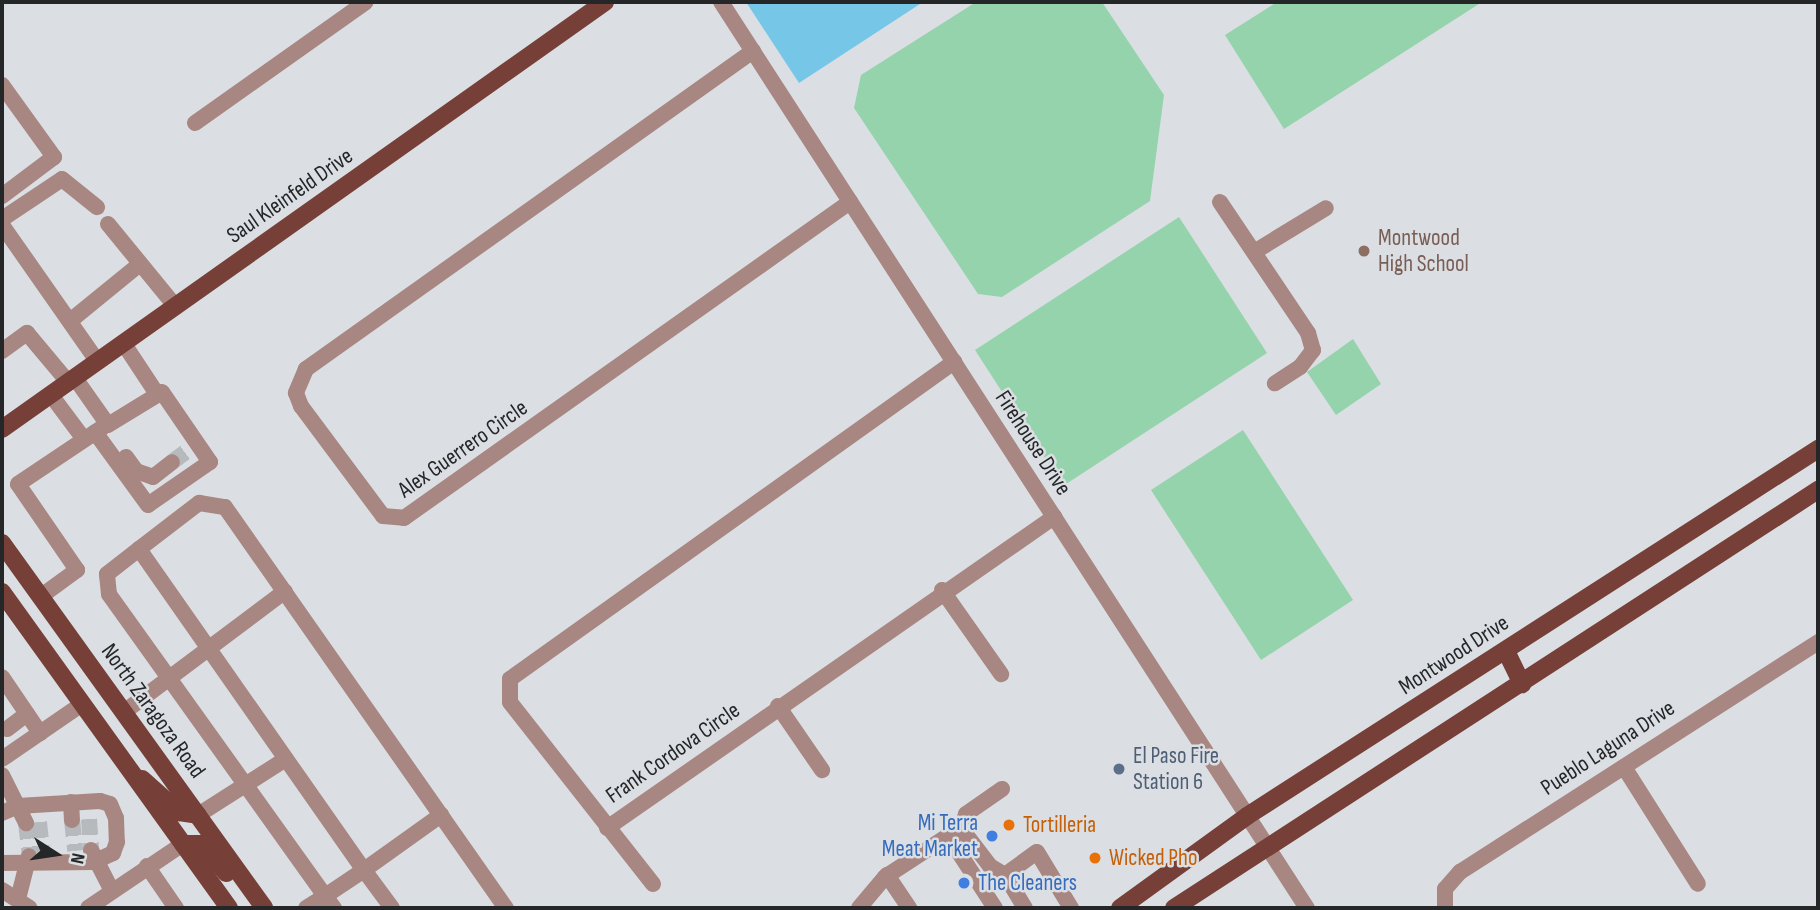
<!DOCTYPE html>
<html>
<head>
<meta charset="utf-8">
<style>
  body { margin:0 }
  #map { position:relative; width:1820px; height:910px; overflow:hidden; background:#dbdfe3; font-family:"Sofia Sans Condensed",sans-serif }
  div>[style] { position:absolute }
  .green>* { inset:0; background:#95d3ac }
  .water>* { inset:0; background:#76c6e8 }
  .minor-tunnel>* { height:16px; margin-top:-8px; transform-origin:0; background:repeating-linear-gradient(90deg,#b7babd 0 16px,transparent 0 24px) }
  .minor>* { height:16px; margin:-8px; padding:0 8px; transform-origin:8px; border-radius:8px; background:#a88782 }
  .major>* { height:18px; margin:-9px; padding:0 9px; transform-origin:9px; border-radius:9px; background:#763f37 }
  .dots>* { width:19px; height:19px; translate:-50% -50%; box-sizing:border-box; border:4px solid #dbdfe3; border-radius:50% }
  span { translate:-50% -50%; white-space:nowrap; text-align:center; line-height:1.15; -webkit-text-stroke:5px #dbdfe3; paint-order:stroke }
  .street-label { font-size:23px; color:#252627 }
  .education-label { font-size:23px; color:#785e54 }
  .left { translate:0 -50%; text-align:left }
  .service-label { font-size:23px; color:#4e5e75 }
  .shop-label { font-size:23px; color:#366cbe }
  .right { translate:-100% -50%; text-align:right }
  .food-label { font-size:23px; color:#c56008 }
  .frame { position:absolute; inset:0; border:4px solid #252627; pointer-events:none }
  .north { position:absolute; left:21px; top:819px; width:70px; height:70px; -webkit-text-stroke:5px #dbdfe3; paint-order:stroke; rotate:102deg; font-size:19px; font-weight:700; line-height:28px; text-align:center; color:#252627 }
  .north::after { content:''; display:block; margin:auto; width:24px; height:32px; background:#252627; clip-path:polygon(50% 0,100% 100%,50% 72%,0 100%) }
</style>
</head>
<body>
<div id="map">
  <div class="green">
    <div style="clip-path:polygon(976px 2px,1102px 2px,1164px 95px,1150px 201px,1002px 297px,978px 294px,854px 108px,861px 75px)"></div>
    <div style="clip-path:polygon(1277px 2px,1482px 2px,1284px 129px,1225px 35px)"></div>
    <div style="clip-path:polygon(1179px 217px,1267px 353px,1063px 486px,975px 350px)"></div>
    <div style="clip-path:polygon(1353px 339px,1381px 384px,1336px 415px,1307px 372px)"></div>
    <div style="clip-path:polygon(1243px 430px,1353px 600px,1261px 660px,1151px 490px)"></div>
  </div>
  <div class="water">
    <div style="clip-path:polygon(746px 2px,923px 2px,799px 83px)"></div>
  </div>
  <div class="minor-tunnel">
    <div style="left:172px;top:462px;width:19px;rotate:-36deg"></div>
    <div style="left:89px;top:819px;width:31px;rotate:86deg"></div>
    <div style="left:72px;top:820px;width:31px;rotate:84deg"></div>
    <div style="left:39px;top:822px;width:31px;rotate:84deg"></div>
    <div style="left:26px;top:823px;width:31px;rotate:83deg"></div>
  </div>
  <div class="minor">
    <div style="left:721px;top:2px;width:1079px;rotate:57.11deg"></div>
    <div style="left:753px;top:51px;width:549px;rotate:144.57deg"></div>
    <div style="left:306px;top:369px;width:26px;rotate:113deg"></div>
    <div style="left:296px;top:393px;width:14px;rotate:69deg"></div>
    <div style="left:301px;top:406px;width:137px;rotate:53.3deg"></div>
    <div style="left:383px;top:516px;width:21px;rotate:5deg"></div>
    <div style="left:404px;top:518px;width:547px;rotate:-35.32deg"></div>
    <div style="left:2px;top:85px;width:89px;rotate:54.2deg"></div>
    <div style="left:54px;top:157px;width:65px;rotate:143.1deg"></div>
    <div style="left:195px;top:123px;width:209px;rotate:-35.3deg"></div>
    <div style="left:1220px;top:202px;width:158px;rotate:56.1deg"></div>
    <div style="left:1308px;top:333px;width:18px;rotate:74deg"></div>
    <div style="left:1313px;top:350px;width:21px;rotate:127deg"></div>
    <div style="left:1300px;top:367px;width:30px;rotate:147deg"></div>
    <div style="left:2px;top:219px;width:72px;rotate:-33.7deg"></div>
    <div style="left:62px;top:179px;width:45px;rotate:38.7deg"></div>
    <div style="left:108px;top:224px;width:107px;rotate:50.7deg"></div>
    <div style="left:2px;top:225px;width:167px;rotate:55deg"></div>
    <div style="left:1254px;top:252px;width:84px;rotate:-31.4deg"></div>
    <div style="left:70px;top:321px;width:90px;rotate:-39.2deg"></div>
    <div style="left:124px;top:344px;width:56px;rotate:56.6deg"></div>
    <div style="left:2px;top:351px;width:31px;rotate:-36deg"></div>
    <div style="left:27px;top:333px;width:65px;rotate:50deg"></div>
    <div style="left:75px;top:378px;width:57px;rotate:54.9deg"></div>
    <div style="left:108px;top:425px;width:63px;rotate:-31.4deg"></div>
    <div style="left:162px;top:392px;width:85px;rotate:55.6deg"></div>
    <div style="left:210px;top:462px;width:75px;rotate:145.3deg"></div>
    <div style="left:148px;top:505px;width:90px;rotate:-126deg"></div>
    <div style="left:51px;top:395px;width:54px;rotate:53.3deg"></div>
    <div style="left:126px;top:457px;width:17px;rotate:54deg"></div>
    <div style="left:136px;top:471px;width:18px;rotate:19deg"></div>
    <div style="left:153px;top:477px;width:24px;rotate:-38deg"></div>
    <div style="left:139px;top:549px;width:76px;rotate:-37.5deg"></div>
    <div style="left:199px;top:503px;width:26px;rotate:9deg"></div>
    <div style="left:225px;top:507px;width:490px;rotate:55deg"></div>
    <div style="left:942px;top:590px;width:103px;rotate:54.9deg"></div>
    <div style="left:40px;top:597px;width:46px;rotate:-36.1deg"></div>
    <div style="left:77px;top:570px;width:104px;rotate:-124.5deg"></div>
    <div style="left:18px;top:484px;width:102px;rotate:-33.8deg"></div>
    <div style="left:2px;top:677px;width:68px;rotate:55.8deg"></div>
    <div style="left:778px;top:706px;width:78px;rotate:55.5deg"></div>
    <div style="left:124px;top:712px;width:201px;rotate:-36.9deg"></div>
    <div style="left:7px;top:729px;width:25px;rotate:-37deg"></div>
    <div style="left:2px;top:759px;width:97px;rotate:-34.5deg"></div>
    <div style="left:1624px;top:767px;width:138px;rotate:57.7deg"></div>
    <div style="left:2px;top:775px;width:54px;rotate:63.4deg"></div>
    <div style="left:71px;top:802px;width:18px;rotate:87deg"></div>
    <div style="left:2px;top:813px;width:17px;rotate:-24deg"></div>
    <div style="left:18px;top:806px;width:82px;rotate:-3.5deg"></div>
    <div style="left:100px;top:801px;width:10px;rotate:17deg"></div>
    <div style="left:110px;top:804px;width:15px;rotate:67deg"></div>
    <div style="left:116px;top:818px;width:24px;rotate:88deg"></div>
    <div style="left:117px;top:842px;width:12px;rotate:110deg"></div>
    <div style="left:113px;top:853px;width:21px;rotate:155deg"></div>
    <div style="left:94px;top:862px;width:92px;rotate:179.4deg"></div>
    <div style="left:198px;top:815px;width:104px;rotate:-32.5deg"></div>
    <div style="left:607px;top:828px;width:545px;rotate:-34.83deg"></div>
    <div style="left:961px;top:828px;width:15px;rotate:-70deg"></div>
    <div style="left:966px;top:814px;width:44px;rotate:-34.8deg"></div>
    <div style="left:91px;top:850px;width:46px;rotate:62.9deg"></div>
    <div style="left:147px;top:866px;width:51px;rotate:55.4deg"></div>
    <div style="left:887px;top:875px;width:40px;rotate:56deg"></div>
    <div style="left:653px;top:884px;width:231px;rotate:-128.2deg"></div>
    <div style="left:510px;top:702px;width:23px;rotate:-90deg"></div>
    <div style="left:510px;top:679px;width:546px;rotate:-35.53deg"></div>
    <div style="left:2px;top:890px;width:33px;rotate:33deg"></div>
    <div style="left:18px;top:899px;width:44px;rotate:-75.7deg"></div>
    <div style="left:88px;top:908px;width:115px;rotate:-34deg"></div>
    <div style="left:306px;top:908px;width:22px;rotate:-32deg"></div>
    <div style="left:325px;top:896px;width:371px;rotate:-125.6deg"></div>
    <div style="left:109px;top:594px;width:20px;rotate:-96deg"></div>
    <div style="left:107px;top:574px;width:41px;rotate:-38deg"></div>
    <div style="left:139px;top:549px;width:392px;rotate:55deg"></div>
    <div style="left:364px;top:870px;width:47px;rotate:146.3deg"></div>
    <div style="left:325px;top:896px;width:15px;rotate:53deg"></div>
    <div style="left:392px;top:908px;width:47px;rotate:-126.4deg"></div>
    <div style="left:364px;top:870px;width:95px;rotate:-35.5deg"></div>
    <div style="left:859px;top:908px;width:40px;rotate:-50deg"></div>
    <div style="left:885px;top:877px;width:75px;rotate:-33.1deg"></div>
    <div style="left:995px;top:908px;width:86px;rotate:-123.1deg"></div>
    <div style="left:948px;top:836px;width:15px;rotate:-32deg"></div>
    <div style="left:961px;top:828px;width:48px;rotate:52.7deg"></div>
    <div style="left:990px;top:866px;width:17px;rotate:31deg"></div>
    <div style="left:1025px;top:908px;width:39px;rotate:-121deg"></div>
    <div style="left:1005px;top:875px;width:39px;rotate:-36deg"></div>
    <div style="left:1037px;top:852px;width:66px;rotate:58.7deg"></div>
    <div style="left:1445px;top:908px;width:19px;rotate:-90deg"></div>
    <div style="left:1445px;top:889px;width:23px;rotate:-49deg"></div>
    <div style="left:1460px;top:872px;width:426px;rotate:-32.7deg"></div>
  </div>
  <div class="major">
    <div style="left:2px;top:429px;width:739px;rotate:-35.3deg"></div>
    <div style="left:2px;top:543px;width:449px;rotate:54.3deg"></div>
    <div style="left:2px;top:592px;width:389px;rotate:54.3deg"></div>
    <div style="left:1506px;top:651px;width:37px;rotate:64deg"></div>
    <div style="left:142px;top:779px;width:50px;rotate:41.7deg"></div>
    <div style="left:179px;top:812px;width:19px;rotate:9deg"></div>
    <div style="left:183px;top:844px;width:19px"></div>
    <div style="left:202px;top:844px;width:38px;rotate:50deg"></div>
    <div style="left:1120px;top:908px;width:157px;rotate:-35.9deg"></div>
    <div style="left:1247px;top:816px;width:679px;rotate:-32.73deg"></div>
    <div style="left:1174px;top:908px;width:768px;rotate:-32.99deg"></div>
  </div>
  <div class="dots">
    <div style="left:1364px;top:251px;background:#8d6e63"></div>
    <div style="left:1119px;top:769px;background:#5c6f8a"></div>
    <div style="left:1009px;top:825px;background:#e8710a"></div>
    <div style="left:992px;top:836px;background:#3f7fe0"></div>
    <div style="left:1095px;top:858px;background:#e8710a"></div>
    <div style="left:964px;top:883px;background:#3f7fe0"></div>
  </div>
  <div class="street-label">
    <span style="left:290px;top:196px;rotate:-35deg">Saul Kleinfeld Drive</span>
    <span style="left:1033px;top:443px;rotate:57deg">Firehouse Drive</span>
    <span style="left:463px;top:449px;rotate:-35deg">Alex Guerrero Circle</span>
    <span style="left:1454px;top:655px;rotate:-33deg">Montwood Drive</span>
    <span style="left:153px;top:711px;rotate:54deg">North Zaragoza Road</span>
    <span style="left:1608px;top:748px;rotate:-33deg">Pueblo Laguna Drive</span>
    <span style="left:673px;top:753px;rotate:-35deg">Frank Cordova Circle</span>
  </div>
  <div class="education-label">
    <span class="left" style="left:1378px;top:251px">Montwood<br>High School</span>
  </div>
  <div class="service-label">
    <span class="left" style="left:1133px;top:769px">El Paso Fire<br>Station 6</span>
  </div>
  <div class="shop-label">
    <span class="right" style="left:978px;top:836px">Mi Terra<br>Meat Market</span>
    <span class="left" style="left:978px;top:883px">The Cleaners</span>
  </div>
  <div class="food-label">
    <span class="left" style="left:1023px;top:825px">Tortilleria</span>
    <span class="left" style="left:1109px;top:858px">Wicked Pho</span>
  </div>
  <div class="frame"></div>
  <div class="north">N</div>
</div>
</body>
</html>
